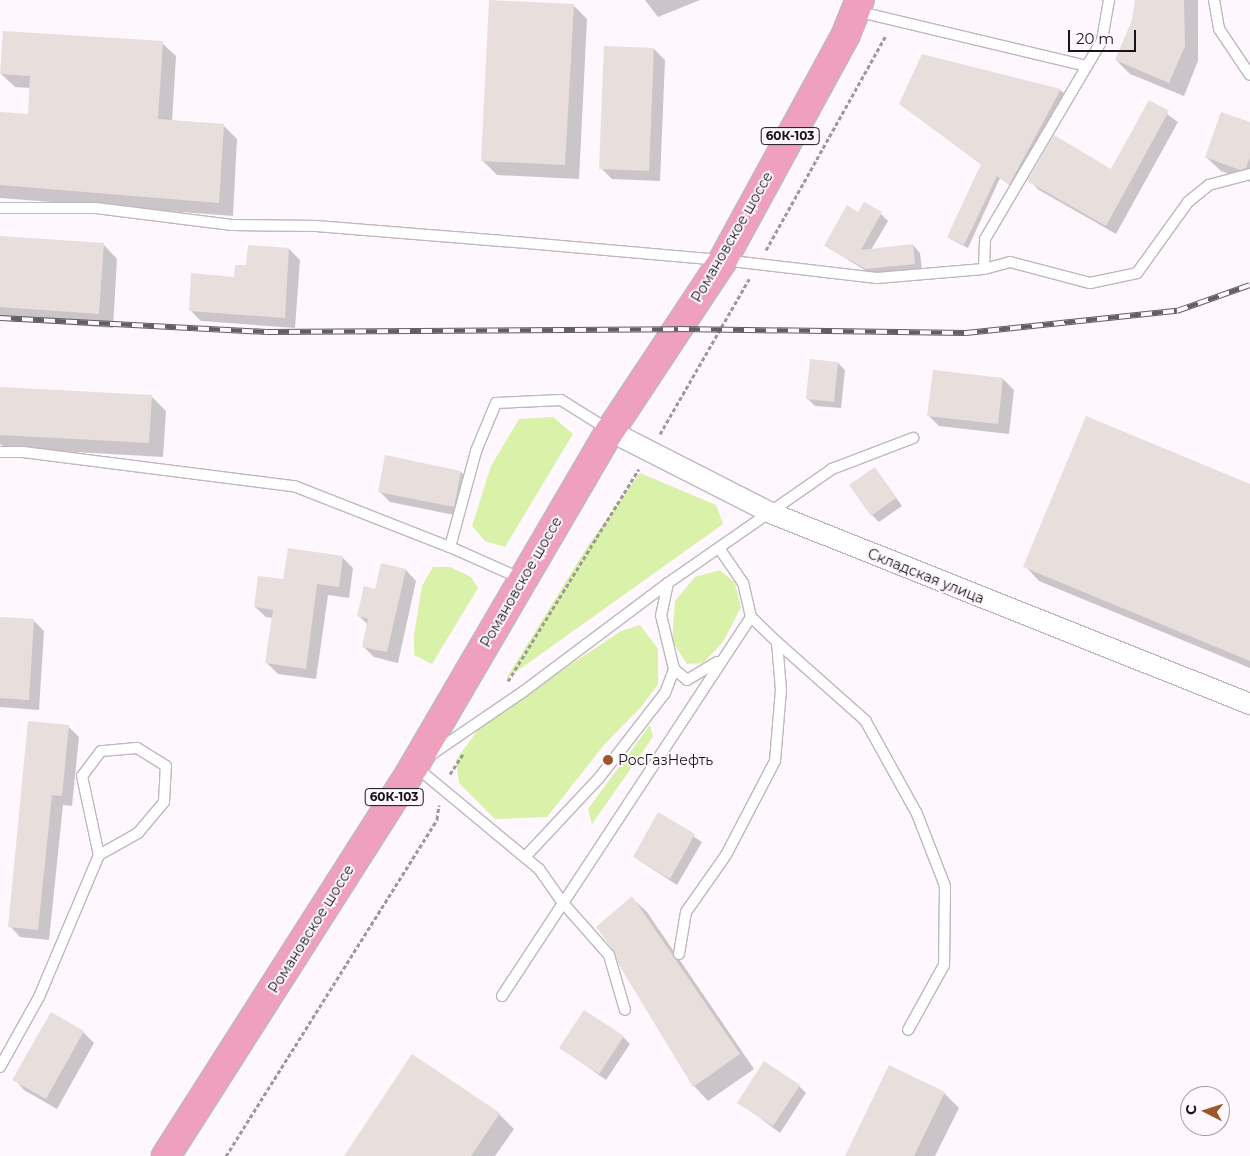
<!DOCTYPE html>
<html>
<head>
<meta charset="utf-8">
<style>
  body { margin:0 }
  #map { position:relative; width:1250px; height:1156px; overflow:hidden; background:#fef7fd; font-family:Montserrat,sans-serif }
  div>[style] { position:absolute }
  .green>* { inset:0; background:#daf1a9 }
  .shadow>* { inset:0; background:#0003 }
  .building>* { inset:0; background:#e8dedc }
  .path>* { height:3px; margin-top:-1.5px; transform-origin:0; background:repeating-linear-gradient(90deg,#9d989c 0 4px,transparent 0 6.5px) }
  .roads { filter:drop-shadow(1px 0 #bfb8be) drop-shadow(-1px 0 #bfb8be) drop-shadow(0 1px #bfb8be) drop-shadow(0 -1px #bfb8be) }
  .lane>* { height:10px; margin:-5px; padding:0 5px; transform-origin:5px; border-radius:5px; background:#fff }
  .street>* { height:20px; margin:-10px; padding:0 10px; transform-origin:10px; border-radius:10px; background:#fff }
  .primary>* { height:28px; margin:-14px; padding:0 14px; transform-origin:14px; border-radius:14px; background:#efa0bc }
  .rail>* { height:5.5px; margin-top:-2.75px; transform-origin:0; background:repeating-linear-gradient(90deg,#fef7fd 0 11px,#625f62 0 22px); box-sizing:border-box; border-block:1px solid #625f62 }
  .dots>* { width:14px; height:14px; translate:-50% -50%; box-sizing:border-box; border:2px solid #fef7fd; border-radius:50% }
  span { translate:-50% -50%; white-space:nowrap; text-align:center; line-height:1.15; -webkit-text-stroke:4px #fef7fd; paint-order:stroke }
  .shield-label span { padding:1px 4px; background:#fef7fd; border:1px solid; border-radius:4px; -webkit-text-stroke-width:0 }
  .shield-label { font-size:12px; color:#161416; font-weight:700 }
  .street-label { font-size:14px; color:#161416 }
  .poi-label { font-size:14px; color:#161416 }
  .left { translate:0 -50%; text-align:left }
  .north { position:absolute; left:1180px; top:1086px; width:50px; height:50px; box-sizing:border-box; background:#fef7fd; border:1px solid #a19ca1; border-radius:50%; rotate:275deg; font-size:14px; font-weight:700; line-height:20px; text-align:center; color:#161416 }
  .north::after { content:''; display:block; margin:auto; width:18px; height:22px; background:#9b5629; clip-path:polygon(50% 0,100% 100%,50% 72%,0 100%) }
  .scale { position:absolute; left:1068px; top:30px; width:68px; height:22px; box-sizing:border-box; border:2px solid #161416; border-top:0; padding-left:6px; font-size:15px; line-height:18px; white-space:nowrap; color:#161416; -webkit-text-stroke:4px #fef7fd; paint-order:stroke }
</style>
</head>
<body>
<div id="map">
  <div class="green">
    <div style="clip-path:polygon(553px 417px,573px 434px,505px 547px,485px 541px,472px 526px,491px 466px,519px 419px)"></div>
    <div style="clip-path:polygon(640px 473px,716px 505px,723px 524px,506px 679px,589px 544px)"></div>
    <div style="clip-path:polygon(433px 567px,450px 567px,471px 577px,478px 588px,432px 664px,414px 655px,414px 635px,422px 586px)"></div>
    <div style="clip-path:polygon(720px 570px,735px 583px,741px 607px,723px 642px,703px 663px,687px 664px,672px 641px,675px 601px,695px 577px)"></div>
    <div style="clip-path:polygon(640px 625px,658px 649px,658px 684px,641px 707px,604px 745px,547px 817px,495px 819px,459px 783px,456px 760px,483px 723px,621px 631px)"></div>
    <div style="clip-path:polygon(650px 725px,653px 737px,592px 824px,588px 809px)"></div>
  </div>
  <div class="shadow">
    <div style="clip-path:polygon(645px 0,700px 0,658px 17px)"></div>
    <div style="clip-path:polygon(1136px 0,1198px 0,1198px 61px,1184px 96px,1130px 74px,1116px 60px,1133px 20px)"></div>
    <div style="clip-path:polygon(573px 5px,587px 19px,579px 179px,497px 175px,482px 160px)"></div>
    <div style="clip-path:polygon(162px 43px,176px 56px,172px 122px,223px 125px,237px 139px,233px 216px,0 198px,0 113px,29px 115px,30px 88px,15px 87px,1px 74px)"></div>
    <div style="clip-path:polygon(654px 49px,665px 60px,660px 181px,612px 179px,601px 168px)"></div>
    <div style="clip-path:polygon(1060px 90px,1064px 93px,1013px 187px,1000px 178px,968px 248px,952px 240px,948px 237px,982px 165px,900px 104px)"></div>
    <div style="clip-path:polygon(1150px 102px,1178px 122px,1116px 234px,1039px 190px,1029px 180px,1112px 170px)"></div>
    <div style="clip-path:polygon(1250px 123px,1250px 182px,1221px 171px,1206px 157px)"></div>
    <div style="clip-path:polygon(881px 214px,888px 221px,871px 250px,913px 245px,920px 253px,922px 270px,874px 276px,826px 246px)"></div>
    <div style="clip-path:polygon(0 237px,103px 244px,117px 259px,113px 328px,0 320px)"></div>
    <div style="clip-path:polygon(289px 249px,300px 260px,295px 328px,201px 321px,190px 310px,248px 267px)"></div>
    <div style="clip-path:polygon(838px 363px,845px 370px,841px 408px,815px 406px,808px 399px)"></div>
    <div style="clip-path:polygon(1003px 379px,1014px 390px,1009px 434px,939px 426px,928px 415px)"></div>
    <div style="clip-path:polygon(0 388px,151px 396px,166px 411px,163px 457px,5px 448px,0 444px)"></div>
    <div style="clip-path:polygon(875px 468px,902px 506px,879px 522px,872px 515px)"></div>
    <div style="clip-path:polygon(461px 472px,471px 483px,464px 517px,390px 502px,379px 491px)"></div>
    <div style="clip-path:polygon(1250px 486px,1250px 668px,1039px 581px,1025px 566px)"></div>
    <div style="clip-path:polygon(342px 557px,353px 568px,349px 598px,328px 595px,316px 679px,278px 674px,267px 663px,273px 618px,266px 617px,255px 607px)"></div>
    <div style="clip-path:polygon(406px 570px,416px 581px,398px 663px,374px 657px,363px 646px,368px 625px,359px 616px,376px 590px)"></div>
    <div style="clip-path:polygon(0 618px,33px 620px,44px 631px,39px 710px,0 707px)"></div>
    <div style="clip-path:polygon(68px 726px,79px 737px,72px 806px,63px 805px,49px 940px,20px 937px,10px 926px)"></div>
    <div style="clip-path:polygon(659px 814px,702px 842px,677px 885px,634px 857px)"></div>
    <div style="clip-path:polygon(632px 898px,647px 912px,754px 1069px,708px 1101px,694px 1086px)"></div>
    <div style="clip-path:polygon(83px 1032px,94px 1043px,57px 1109px,24px 1090px,14px 1079px)"></div>
    <div style="clip-path:polygon(623px 1037px,630px 1044px,606px 1080px,561px 1048px)"></div>
    <div style="clip-path:polygon(412px 1056px,499px 1114px,514px 1129px,495px 1156px,345px 1156px)"></div>
    <div style="clip-path:polygon(799px 1086px,806px 1093px,780px 1133px,739px 1102px)"></div>
    <div style="clip-path:polygon(944px 1093px,959px 1108px,935px 1156px,846px 1156px)"></div>
  </div>
  <div class="building">
    <div style="clip-path:polygon(489px 0,574px 4px,565px 165px,481px 161px)"></div>
    <div style="clip-path:polygon(1135px 0,1184px 0,1185px 46px,1169px 83px,1115px 60px,1132px 20px)"></div>
    <div style="clip-path:polygon(3px 31px,163px 41px,158px 119px,224px 124px,219px 203px,0 185px,0 112px,28px 114px,30px 76px,0 74px)"></div>
    <div style="clip-path:polygon(604px 46px,654px 48px,649px 171px,599px 169px)"></div>
    <div style="clip-path:polygon(922px 54px,1061px 89px,1009px 185px,997px 176px,964px 245px,947px 237px,981px 164px,899px 104px)"></div>
    <div style="clip-path:polygon(1149px 100px,1169px 111px,1106px 226px,1027px 181px,1054px 135px,1111px 169px)"></div>
    <div style="clip-path:polygon(1221px 112px,1250px 122px,1250px 157px,1246px 168px,1240px 170px,1205px 157px)"></div>
    <div style="clip-path:polygon(864px 202px,882px 212px,861px 250px,913px 244px,915px 264px,866px 269px,824px 246px,847px 205px,858px 212px)"></div>
    <div style="clip-path:polygon(0 236px,104px 243px,99px 314px,0 307px)"></div>
    <div style="clip-path:polygon(248px 245px,289px 248px,285px 318px,189px 311px,191px 273px,234px 277px,235px 265px,246px 265px)"></div>
    <div style="clip-path:polygon(810px 359px,838px 362px,834px 402px,806px 399px)"></div>
    <div style="clip-path:polygon(933px 370px,1003px 378px,998px 424px,927px 416px)"></div>
    <div style="clip-path:polygon(0 387px,152px 395px,149px 443px,0 435px)"></div>
    <div style="clip-path:polygon(1086px 416px,1250px 484px,1250px 661px,1023px 567px)"></div>
    <div style="clip-path:polygon(385px 455px,461px 471px,454px 507px,378px 492px)"></div>
    <div style="clip-path:polygon(875px 467px,896px 498px,871px 516px,849px 485px)"></div>
    <div style="clip-path:polygon(288px 548px,343px 556px,339px 587px,317px 584px,306px 669px,265px 663px,273px 610px,254px 607px,258px 576px,283px 579px)"></div>
    <div style="clip-path:polygon(381px 563px,406px 569px,387px 652px,362px 647px,368px 619px,357px 616px,364px 586px,375px 589px)"></div>
    <div style="clip-path:polygon(0 617px,34px 619px,29px 700px,0 698px)"></div>
    <div style="clip-path:polygon(28px 721px,69px 725px,62px 796px,52px 795px,38px 930px,8px 927px)"></div>
    <div style="clip-path:polygon(658px 812px,695px 834px,670px 879px,633px 857px)"></div>
    <div style="clip-path:polygon(632px 896px,740px 1054px,693px 1087px,619px 965px,614px 951px,596px 927px)"></div>
    <div style="clip-path:polygon(584px 1010px,624px 1036px,599px 1074px,559px 1048px)"></div>
    <div style="clip-path:polygon(51px 1012px,84px 1031px,46px 1099px,12px 1080px)"></div>
    <div style="clip-path:polygon(412px 1054px,500px 1113px,471px 1156px,344px 1156px)"></div>
    <div style="clip-path:polygon(764px 1061px,800px 1085px,773px 1126px,737px 1103px)"></div>
    <div style="clip-path:polygon(889px 1065px,945px 1092px,914px 1156px,845px 1156px)"></div>
  </div>
  <div class="path">
    <div style="left:766px;top:250px;width:246px;rotate:-60.8deg"></div>
    <div style="left:660px;top:434px;width:179px;rotate:-60.1deg"></div>
    <div style="left:508px;top:681px;width:249px;rotate:-58.3deg"></div>
    <div style="left:450px;top:774px;width:24px;rotate:-57deg"></div>
    <div style="left:226px;top:1156px;width:398px;rotate:-57.9deg"></div>
    <div style="left:437px;top:819px;width:14px;rotate:-82deg"></div>
  </div>
  <div class="roads">
    <div class="lane">
      <div style="left:1214px;top:0;width:29px;rotate:80deg"></div>
      <div style="left:1219px;top:29px;width:55px;rotate:56deg"></div>
      <div style="left:856px;top:11px;width:237px;rotate:13.4deg"></div>
      <div style="left:0;top:208px;width:96px"></div>
      <div style="left:96px;top:208px;width:137px;rotate:7.1deg"></div>
      <div style="left:232px;top:225px;width:84px;rotate:0.7deg"></div>
      <div style="left:316px;top:226px;width:212px;rotate:4.6deg"></div>
      <div style="left:527px;top:243px;width:197px;rotate:5deg"></div>
      <div style="left:723px;top:260px;width:155px;rotate:6.7deg"></div>
      <div style="left:877px;top:278px;width:107px;rotate:-4.8deg"></div>
      <div style="left:984px;top:269px;width:30px;rotate:-88deg"></div>
      <div style="left:985px;top:239px;width:231px;rotate:-59.5deg"></div>
      <div style="left:1102px;top:40px;width:41px;rotate:-80.1deg"></div>
      <div style="left:984px;top:269px;width:27px;rotate:-15deg"></div>
      <div style="left:1010px;top:262px;width:83px;rotate:14.7deg"></div>
      <div style="left:1090px;top:283px;width:48px;rotate:-12deg"></div>
      <div style="left:1137px;top:273px;width:87px;rotate:-54.3deg"></div>
      <div style="left:1188px;top:202px;width:27px;rotate:-39deg"></div>
      <div style="left:1209px;top:185px;width:42px;rotate:-15deg"></div>
      <div style="left:0;top:452px;width:23px"></div>
      <div style="left:23px;top:452px;width:273px;rotate:7.2deg"></div>
      <div style="left:294px;top:486px;width:168px;rotate:21.4deg"></div>
      <div style="left:522px;top:579px;width:79px;rotate:-156deg"></div>
      <div style="left:450px;top:547px;width:99px;rotate:-74.8deg"></div>
      <div style="left:476px;top:451px;width:52px;rotate:-67.4deg"></div>
      <div style="left:496px;top:403px;width:65px;rotate:-2.6deg"></div>
      <div style="left:561px;top:400px;width:57px;rotate:32deg"></div>
      <div style="left:668px;top:583px;width:33px;rotate:102deg"></div>
      <div style="left:661px;top:615px;width:56px;rotate:76.5deg"></div>
      <div style="left:674px;top:669px;width:17px;rotate:40deg"></div>
      <div style="left:687px;top:680px;width:35px;rotate:-31deg"></div>
      <div style="left:777px;top:642px;width:118px;rotate:41.6deg"></div>
      <div style="left:865px;top:720px;width:107px;rotate:61deg"></div>
      <div style="left:917px;top:814px;width:77px;rotate:68.7deg"></div>
      <div style="left:945px;top:886px;width:79px;rotate:90.7deg"></div>
      <div style="left:944px;top:965px;width:74px;rotate:119deg"></div>
      <div style="left:429px;top:756px;width:115px;rotate:-34.4deg"></div>
      <div style="left:524px;top:691px;width:180px;rotate:-36.9deg"></div>
      <div style="left:668px;top:583px;width:200px;rotate:-34.8deg"></div>
      <div style="left:832px;top:469px;width:87px;rotate:-20.9deg"></div>
      <div style="left:416px;top:767px;width:160px;rotate:39.7deg"></div>
      <div style="left:539px;top:869px;width:42px;rotate:54.8deg"></div>
      <div style="left:563px;top:903px;width:69px;rotate:48.5deg"></div>
      <div style="left:609px;top:955px;width:57px;rotate:73.8deg"></div>
      <div style="left:525px;top:857px;width:108px;rotate:-46.9deg"></div>
      <div style="left:599px;top:778px;width:108px;rotate:-52.2deg"></div>
      <div style="left:665px;top:693px;width:26px;rotate:-69deg"></div>
      <div style="left:679px;top:954px;width:43px;rotate:-80.5deg"></div>
      <div style="left:686px;top:912px;width:70px;rotate:-54.9deg"></div>
      <div style="left:726px;top:855px;width:106px;rotate:-62.5deg"></div>
      <div style="left:775px;top:761px;width:71px;rotate:-85.2deg"></div>
      <div style="left:781px;top:690px;width:48px;rotate:-94.8deg"></div>
      <div style="left:777px;top:642px;width:36px;rotate:-136deg"></div>
      <div style="left:502px;top:996px;width:453px;rotate:-56.7deg"></div>
      <div style="left:751px;top:617px;width:35px;rotate:-103deg"></div>
      <div style="left:743px;top:583px;width:42px;rotate:-124.4deg"></div>
      <div style="left:0;top:1067px;width:80px;rotate:-60.9deg"></div>
      <div style="left:39px;top:997px;width:154px;rotate:-67.1deg"></div>
      <div style="left:99px;top:855px;width:45px;rotate:-29.4deg"></div>
      <div style="left:138px;top:833px;width:40px;rotate:-50deg"></div>
      <div style="left:164px;top:802px;width:36px;rotate:-87deg"></div>
      <div style="left:166px;top:766px;width:34px;rotate:-148deg"></div>
      <div style="left:137px;top:748px;width:36px;rotate:175deg"></div>
      <div style="left:101px;top:751px;width:31px;rotate:127deg"></div>
      <div style="left:82px;top:776px;width:81px;rotate:77.9deg"></div>
    </div>
    <div class="street">
      <div style="left:610px;top:431px;width:181px;rotate:27deg"></div>
      <div style="left:771px;top:513px;width:516px;rotate:21.74deg"></div>
    </div>
    <div class="primary">
      <div style="left:166px;top:1156px;width:462px;rotate:-57.5deg"></div>
      <div style="left:414px;top:766px;width:388px;rotate:-59.7deg"></div>
      <div style="left:610px;top:431px;width:205px;rotate:-56.5deg"></div>
      <div style="left:723px;top:260px;width:257px;rotate:-61.4deg"></div>
      <div style="left:846px;top:34px;width:37px;rotate:-68deg"></div>
    </div>
  </div>
  <div class="rail">
    <div style="left:0;top:318px;width:267px;rotate:3deg"></div>
    <div style="left:267px;top:332px;width:411px;rotate:-0.4deg"></div>
    <div style="left:678px;top:329px;width:288px;rotate:0.8deg"></div>
    <div style="left:966px;top:333px;width:212px;rotate:-6deg"></div>
    <div style="left:1177px;top:311px;width:77px;rotate:-19.6deg"></div>
  </div>
  <div class="dots">
    <div style="left:608px;top:760px;background:#9b5629"></div>
  </div>
  <div class="shield-label">
    <span style="left:790px;top:136px">60К-103</span>
    <span style="left:394px;top:797px">60К-103</span>
  </div>
  <div class="street-label">
    <span style="left:732px;top:237px;rotate:-60deg">Романовское шоссе</span>
    <span style="left:926px;top:576px;rotate:22deg">Складская улица</span>
    <span style="left:521px;top:582px;rotate:-60deg">Романовское шоссе</span>
    <span style="left:311px;top:929px;rotate:-58deg">Романовское шоссе</span>
  </div>
  <div class="poi-label">
    <span class="left" style="left:618px;top:760px">РосГазНефть</span>
  </div>
  <div class="north">С</div>
  <div class="scale">20 m</div>
</div>
</body>
</html>
